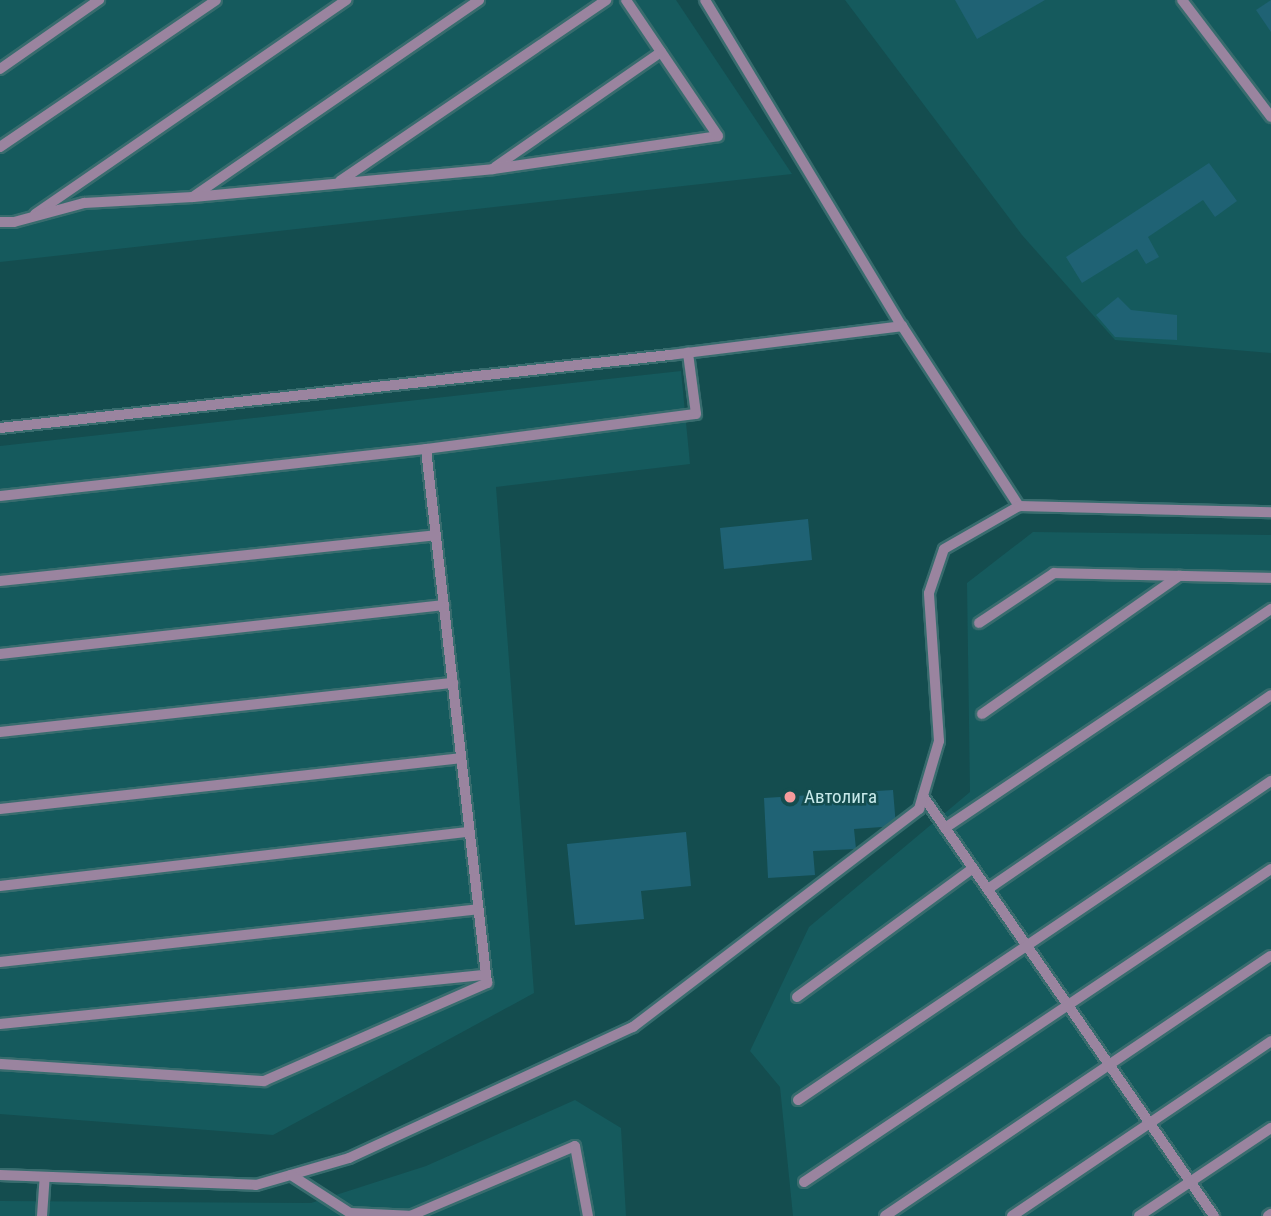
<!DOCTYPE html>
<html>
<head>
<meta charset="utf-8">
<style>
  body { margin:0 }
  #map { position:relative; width:1271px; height:1216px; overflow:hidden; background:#144d4f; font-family:"Roboto Condensed",sans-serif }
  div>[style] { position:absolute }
  .built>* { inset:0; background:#155a5d }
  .building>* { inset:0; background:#1f6274 }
  .roads { filter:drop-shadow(2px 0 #386c6e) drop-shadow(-2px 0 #386c6e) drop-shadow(0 2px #386c6e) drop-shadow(0 -2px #386c6e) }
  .lane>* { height:10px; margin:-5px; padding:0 5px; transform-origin:5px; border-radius:5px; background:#9a849f }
  .dots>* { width:19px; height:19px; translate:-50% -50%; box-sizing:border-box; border:4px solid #144d4f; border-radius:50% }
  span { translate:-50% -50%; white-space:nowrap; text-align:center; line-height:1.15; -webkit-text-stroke:5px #144d4f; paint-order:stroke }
  .poi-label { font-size:19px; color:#c7e9ea }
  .left { translate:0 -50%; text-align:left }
</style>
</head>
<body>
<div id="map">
  <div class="built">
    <div style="clip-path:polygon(0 0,676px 0,792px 174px,0 262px)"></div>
    <div style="clip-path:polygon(845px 0,1271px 0,1271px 353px,1115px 340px,1022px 235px)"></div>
    <div style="clip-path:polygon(681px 371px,690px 464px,496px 487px,534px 993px,273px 1135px,0 1114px,0 446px)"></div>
    <div style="clip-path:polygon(1033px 532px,1271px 535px,1271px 1216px,793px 1216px,780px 1087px,750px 1051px,809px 927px,970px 792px,967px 583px)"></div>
    <div style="clip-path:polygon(575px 1100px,621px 1128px,626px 1216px,0 1216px,0 1201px,311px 1203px,426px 1166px)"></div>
  </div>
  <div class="building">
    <div style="clip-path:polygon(955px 0,1045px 0,977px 39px)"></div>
    <div style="clip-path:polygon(1271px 0,1271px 32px,1256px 10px)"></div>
    <div style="clip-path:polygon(1209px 163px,1237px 201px,1215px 217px,1203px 200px,1148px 237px,1159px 257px,1146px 264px,1137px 249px,1082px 283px,1066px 257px)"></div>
    <div style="clip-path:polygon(1118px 297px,1131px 310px,1177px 315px,1177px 340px,1115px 337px,1096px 315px)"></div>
    <div style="clip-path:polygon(808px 519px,812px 560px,724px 569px,720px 528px)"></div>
    <div style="clip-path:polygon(893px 790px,896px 826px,854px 829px,856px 849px,813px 851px,815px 875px,768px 878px,764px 798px)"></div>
    <div style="clip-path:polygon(686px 832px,691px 886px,641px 891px,644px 919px,575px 925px,567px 844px)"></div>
  </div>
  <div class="roads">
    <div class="lane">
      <div style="left:705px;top:0;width:381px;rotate:58.9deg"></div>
      <div style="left:902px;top:326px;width:215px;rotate:57deg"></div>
      <div style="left:1182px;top:0;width:147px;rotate:52.7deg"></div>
      <div style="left:0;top:69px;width:121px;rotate:-34.9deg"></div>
      <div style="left:0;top:147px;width:261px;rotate:-34.2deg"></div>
      <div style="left:495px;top:167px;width:202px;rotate:-34.7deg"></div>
      <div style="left:340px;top:181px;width:322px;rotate:-34.2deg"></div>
      <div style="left:194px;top:196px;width:346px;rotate:-34.5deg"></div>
      <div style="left:35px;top:214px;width:378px;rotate:-34.5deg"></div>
      <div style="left:0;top:222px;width:14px"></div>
      <div style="left:14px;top:222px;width:73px;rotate:-15.2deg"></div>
      <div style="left:84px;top:203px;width:109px;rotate:-3.2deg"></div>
      <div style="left:193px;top:197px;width:301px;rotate:-5.3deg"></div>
      <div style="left:493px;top:169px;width:227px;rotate:-8.3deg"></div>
      <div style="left:718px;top:136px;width:164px;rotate:-124.1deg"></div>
      <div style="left:0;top:428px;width:674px;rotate:-6.22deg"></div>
      <div style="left:670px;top:355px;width:234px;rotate:-7.1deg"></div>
      <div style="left:0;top:496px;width:429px;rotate:-6.3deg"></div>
      <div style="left:426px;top:449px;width:272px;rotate:-7.4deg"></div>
      <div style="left:696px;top:414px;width:62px;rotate:-97.5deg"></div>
      <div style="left:0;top:581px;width:438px;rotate:-6deg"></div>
      <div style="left:979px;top:623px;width:90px;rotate:-33.7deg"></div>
      <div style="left:1054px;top:573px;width:217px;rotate:1.3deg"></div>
      <div style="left:0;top:654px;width:447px;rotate:-6.3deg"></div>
      <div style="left:982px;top:714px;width:241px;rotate:-35deg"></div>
      <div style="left:0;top:732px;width:456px;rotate:-6.2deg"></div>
      <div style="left:923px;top:796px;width:511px;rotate:55.28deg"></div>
      <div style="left:0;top:809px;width:463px;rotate:-6.3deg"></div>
      <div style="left:945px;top:828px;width:393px;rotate:-33.9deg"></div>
      <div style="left:0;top:886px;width:471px;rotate:-6.6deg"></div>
      <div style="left:988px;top:889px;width:343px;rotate:-34.4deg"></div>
      <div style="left:0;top:962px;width:481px;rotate:-6.3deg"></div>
      <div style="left:797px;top:997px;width:218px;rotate:-36.2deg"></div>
      <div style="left:0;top:1024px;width:488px;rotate:-5.8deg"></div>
      <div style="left:0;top:1064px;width:265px;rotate:3.7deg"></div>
      <div style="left:264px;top:1081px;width:244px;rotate:-23.7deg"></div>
      <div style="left:487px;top:983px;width:537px;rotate:-96.52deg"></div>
      <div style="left:798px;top:1100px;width:571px;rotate:-34deg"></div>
      <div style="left:0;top:1175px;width:256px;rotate:2.2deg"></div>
      <div style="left:256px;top:1185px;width:97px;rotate:-16.2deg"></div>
      <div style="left:349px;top:1158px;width:313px;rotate:-24.8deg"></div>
      <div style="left:633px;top:1027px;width:360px;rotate:-37.3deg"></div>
      <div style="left:919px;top:809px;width:71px;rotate:-73.6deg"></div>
      <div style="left:939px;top:741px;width:148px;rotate:-93.9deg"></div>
      <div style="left:929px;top:593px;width:46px;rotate:-71.2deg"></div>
      <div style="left:944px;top:549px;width:86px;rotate:-29.8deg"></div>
      <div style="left:1019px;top:506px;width:252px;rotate:1.4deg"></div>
      <div style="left:291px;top:1175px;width:70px;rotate:32.8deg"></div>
      <div style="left:350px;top:1213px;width:64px;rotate:2.7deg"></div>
      <div style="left:804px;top:1182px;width:562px;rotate:-33.83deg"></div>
      <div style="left:42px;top:1216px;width:39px;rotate:-86deg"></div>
      <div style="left:410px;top:1216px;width:179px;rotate:-23deg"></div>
      <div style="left:575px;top:1146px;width:71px;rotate:79.5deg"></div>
      <div style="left:885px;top:1216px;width:465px;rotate:-34deg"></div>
      <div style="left:1012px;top:1216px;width:313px;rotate:-34deg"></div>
      <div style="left:1139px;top:1216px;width:159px;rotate:-33.7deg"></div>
      <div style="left:1268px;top:1216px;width:4px;rotate:-34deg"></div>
    </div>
  </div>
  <div class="dots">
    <div style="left:790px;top:797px;background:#f59b9c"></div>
  </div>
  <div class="poi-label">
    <span class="left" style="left:804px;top:797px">Автолига</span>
  </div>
</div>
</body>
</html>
